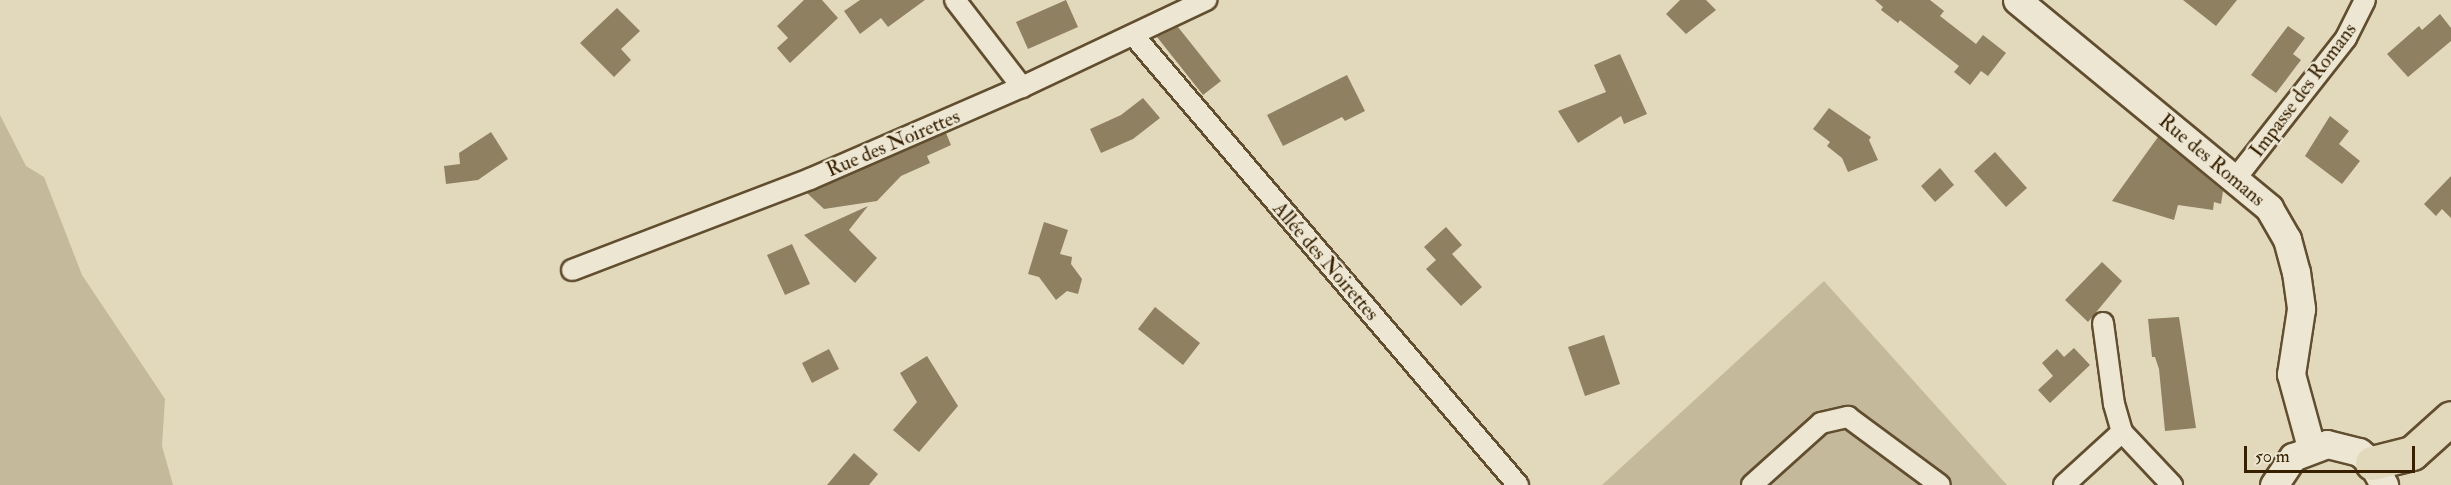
<!DOCTYPE html>
<html>
<head>
<meta charset="utf-8">
<style>
  body { margin:0 }
  #map { position:relative; width:2451px; height:485px; overflow:hidden; background:#e2d8bc; font-family:"IM FELL Double Pica",serif }
  div>[style] { position:absolute }
  .green>* { inset:0; background:#c5b99c }
  .building>* { inset:0; background:#8f8062 }
  .roads { filter:drop-shadow(2px 0 #614e2f) drop-shadow(-2px 0 #614e2f) drop-shadow(0 2px #614e2f) drop-shadow(0 -2px #614e2f) }
  .street>* { height:20px; margin:-10px; padding:0 10px; transform-origin:10px; border-radius:10px; background:#ece6d3 }
  .secondary>* { height:27px; margin:-13.5px; padding:0 13.5px; transform-origin:13.5px; border-radius:13.5px; background:#ece6d3 }
  .highway>* { height:33px; margin:-16.5px; padding:0 16.5px; transform-origin:16.5px; border-radius:16.5px; background:#e2d8bc }
  span { translate:-50% -50%; white-space:nowrap; text-align:center; line-height:1.15; -webkit-text-stroke:4.5px #ece6d3; paint-order:stroke }
  .street-label { font-size:20px; color:#362000 }
  .scale { position:absolute; left:2244px; top:446px; width:171px; height:27px; box-sizing:border-box; border:3px solid #362000; border-top:0; padding-left:8px; font-size:18px; line-height:21px; white-space:nowrap; color:#362000; -webkit-text-stroke:4px #ece6d3; paint-order:stroke }
</style>
</head>
<body>
<div id="map">
  <div class="green">
    <div style="clip-path:polygon(0 115px,26px 166px,44px 177px,82px 275px,165px 399px,162px 446px,173px 485px,0 485px)"></div>
    <div style="clip-path:polygon(1824px 281px,2007px 485px,1602px 485px)"></div>
  </div>
  <div class="building">
    <div style="clip-path:polygon(804px 0,822px 0,838px 18px,790px 63px,777px 48px,788px 38px,777px 26px)"></div>
    <div style="clip-path:polygon(860px 0,925px 0,888px 27px,881px 18px,860px 34px,844px 11px)"></div>
    <div style="clip-path:polygon(1066px 0,1078px 27px,1028px 49px,1016px 22px)"></div>
    <div style="clip-path:polygon(1680px 0,1706px 0,1716px 10px,1686px 34px,1666px 14px)"></div>
    <div style="clip-path:polygon(1875px 0,1930px 0,1944px 11px,1940px 16px,1976px 44px,1983px 35px,2006px 53px,1988px 76px,1981px 71px,1970px 85px,1954px 72px,1959px 66px,1900px 20px,1898px 23px,1881px 10px,1883px 7px)"></div>
    <div style="clip-path:polygon(2183px 0,2237px 0,2216px 26px)"></div>
    <div style="clip-path:polygon(617px 8px,640px 31px,621px 49px,631px 60px,614px 77px,580px 43px)"></div>
    <div style="clip-path:polygon(2440px 14px,2451px 28px,2451px 41px,2408px 77px,2387px 54px,2419px 26px,2422px 30px)"></div>
    <div style="clip-path:polygon(2288px 26px,2305px 38px,2293px 54px,2301px 60px,2276px 93px,2251px 75px)"></div>
    <div style="clip-path:polygon(1178px 27px,1221px 81px,1203px 95px,1157px 37px)"></div>
    <div style="clip-path:polygon(1620px 54px,1647px 114px,1624px 124px,1621px 116px,1578px 143px,1558px 111px,1606px 92px,1594px 65px)"></div>
    <div style="clip-path:polygon(1347px 75px,1365px 111px,1345px 121px,1342px 117px,1283px 146px,1267px 115px)"></div>
    <div style="clip-path:polygon(1143px 98px,1160px 118px,1133px 139px,1101px 153px,1090px 129px,1121px 115px)"></div>
    <div style="clip-path:polygon(1829px 108px,1871px 137px,1869px 140px,1878px 160px,1848px 172px,1842px 158px,1827px 146px,1830px 142px,1813px 129px)"></div>
    <div style="clip-path:polygon(2330px 116px,2349px 131px,2339px 144px,2360px 161px,2342px 184px,2305px 156px)"></div>
    <div style="clip-path:polygon(491px 132px,508px 159px,478px 180px,446px 184px,444px 166px,460px 164px,459px 153px)"></div>
    <div style="clip-path:polygon(946px 133px,951px 145px,927px 156px,930px 163px,901px 176px,877px 201px,824px 209px,807px 193px)"></div>
    <div style="clip-path:polygon(2158px 137px,2223px 191px,2221px 204px,2214px 202px,2213px 210px,2178px 205px,2174px 220px,2112px 201px)"></div>
    <div style="clip-path:polygon(1995px 152px,2027px 188px,2006px 207px,1974px 171px)"></div>
    <div style="clip-path:polygon(1940px 168px,1954px 185px,1935px 202px,1921px 186px)"></div>
    <div style="clip-path:polygon(2451px 176px,2451px 218px,2442px 209px,2436px 216px,2424px 204px)"></div>
    <div style="clip-path:polygon(868px 206px,849px 230px,877px 258px,855px 283px,804px 235px)"></div>
    <div style="clip-path:polygon(1044px 222px,1068px 230px,1060px 254px,1072px 257px,1071px 264px,1082px 279px,1078px 294px,1067px 291px,1056px 300px,1039px 277px,1028px 274px)"></div>
    <div style="clip-path:polygon(1446px 227px,1462px 245px,1452px 254px,1482px 287px,1461px 306px,1426px 269px,1436px 260px,1424px 247px)"></div>
    <div style="clip-path:polygon(792px 244px,810px 284px,785px 295px,767px 255px)"></div>
    <div style="clip-path:polygon(2102px 262px,2122px 281px,2088px 322px,2065px 300px)"></div>
    <div style="clip-path:polygon(1155px 307px,1200px 343px,1183px 365px,1138px 329px)"></div>
    <div style="clip-path:polygon(2179px 317px,2196px 428px,2165px 431px,2159px 369px,2155px 357px,2152px 357px,2148px 319px)"></div>
    <div style="clip-path:polygon(1604px 335px,1620px 384px,1585px 396px,1568px 347px)"></div>
    <div style="clip-path:polygon(2074px 348px,2090px 365px,2050px 403px,2038px 390px,2053px 376px,2042px 363px,2057px 349px,2064px 357px)"></div>
    <div style="clip-path:polygon(829px 349px,839px 369px,812px 383px,802px 363px)"></div>
    <div style="clip-path:polygon(927px 356px,958px 406px,919px 452px,893px 430px,917px 402px,900px 373px)"></div>
    <div style="clip-path:polygon(854px 453px,878px 474px,869px 485px,827px 485px)"></div>
  </div>
  <div class="roads">
    <div class="street">
      <div style="left:955px;top:0;width:110px;rotate:52.4deg"></div>
      <div style="left:1134px;top:36px;width:591px;rotate:49.46deg"></div>
      <div style="left:2236px;top:178px;width:178px;rotate:-51.8deg"></div>
      <div style="left:2346px;top:38px;width:42px;rotate:-63.4deg"></div>
      <div style="left:572px;top:270px;width:255px;rotate:-20.9deg"></div>
      <div style="left:810px;top:179px;width:231px;rotate:-23.5deg"></div>
      <div style="left:1022px;top:87px;width:204px;rotate:-25.3deg"></div>
      <div style="left:2103px;top:323px;width:82px;rotate:82.3deg"></div>
      <div style="left:2114px;top:404px;width:29px;rotate:74deg"></div>
      <div style="left:2122px;top:432px;width:73px;rotate:46.7deg"></div>
      <div style="left:1752px;top:485px;width:93px;rotate:-41.9deg"></div>
      <div style="left:1821px;top:423px;width:28px;rotate:-13deg"></div>
      <div style="left:1848px;top:417px;width:114px;rotate:36.5deg"></div>
      <div style="left:2064px;top:485px;width:79px;rotate:-42.4deg"></div>
    </div>
    <div class="secondary">
      <div style="left:2017px;top:0;width:327px;rotate:39.5deg"></div>
      <div style="left:2269px;top:208px;width:36px;rotate:60deg"></div>
      <div style="left:2287px;top:239px;width:34px;rotate:75deg"></div>
      <div style="left:2296px;top:272px;width:37px;rotate:82deg"></div>
      <div style="left:2301px;top:309px;width:66px;rotate:98.7deg"></div>
      <div style="left:2291px;top:374px;width:76px;rotate:74.7deg"></div>
      <div style="left:2274px;top:485px;width:34px;rotate:-56deg"></div>
      <div style="left:2293px;top:457px;width:36px;rotate:-21deg"></div>
      <div style="left:2327px;top:444px;width:33px;rotate:14deg"></div>
      <div style="left:2359px;top:452px;width:17px;rotate:40deg"></div>
      <div style="left:2372px;top:463px;width:25px;rotate:61deg"></div>
    </div>
    <div class="highway">
      <div style="left:2372px;top:463px;width:41px;rotate:-14deg"></div>
      <div style="left:2412px;top:453px;width:52px;rotate:-41.9deg"></div>
    </div>
  </div>
  <div class="street-label">
    <span style="left:2303px;top:90px;rotate:-53deg">Impasse des Romans</span>
    <span style="left:893px;top:143px;rotate:-23deg">Rue des Noirettes</span>
    <span style="left:2212px;top:160px;rotate:40deg">Rue des Romans</span>
    <span style="left:1326px;top:261px;rotate:49deg">Allée des Noirettes</span>
  </div>
  <div class="scale">50 m</div>
</div>
</body>
</html>
